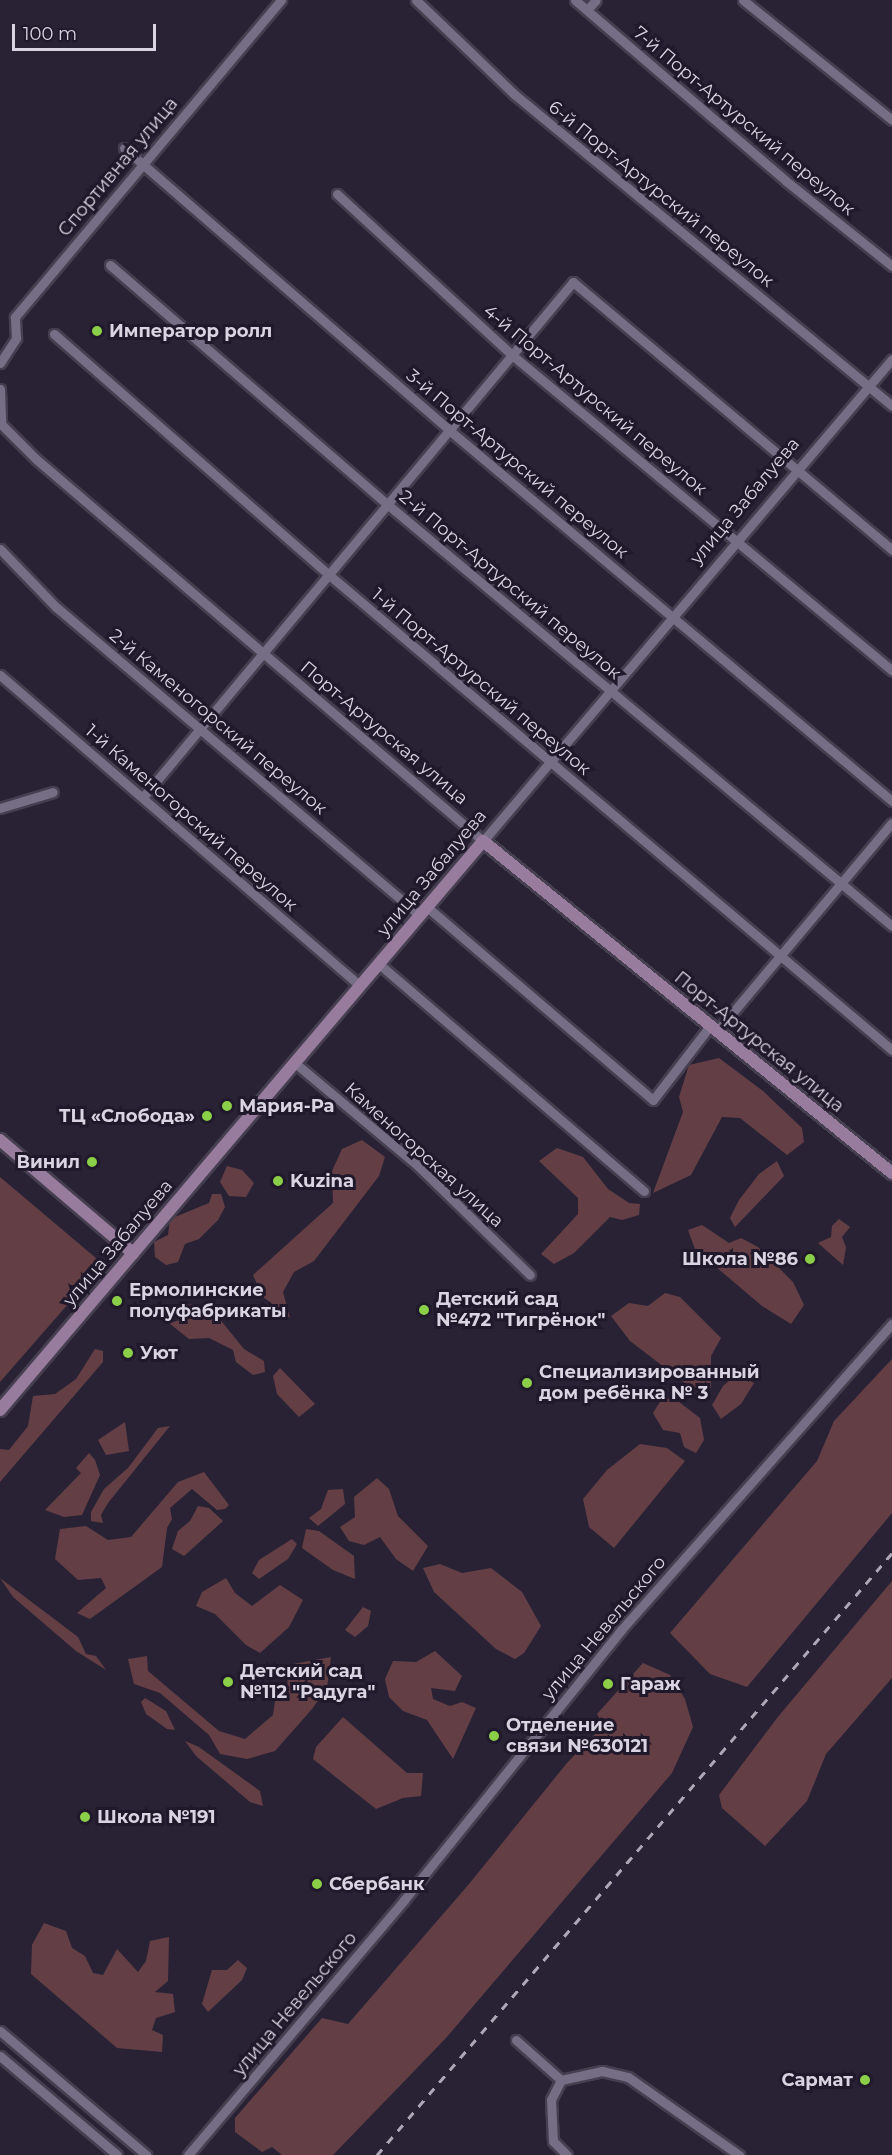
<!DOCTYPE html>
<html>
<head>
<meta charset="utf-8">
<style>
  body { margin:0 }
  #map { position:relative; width:892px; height:2155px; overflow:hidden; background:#292235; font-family:Montserrat,sans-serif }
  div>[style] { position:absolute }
  .green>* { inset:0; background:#633f45 }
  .roads { filter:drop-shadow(2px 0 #463f50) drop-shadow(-2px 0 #463f50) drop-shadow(0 2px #463f50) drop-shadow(0 -2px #463f50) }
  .street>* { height:9px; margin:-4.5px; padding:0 4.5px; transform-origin:4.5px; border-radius:4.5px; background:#756e84 }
  .secondary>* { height:12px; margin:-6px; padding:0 6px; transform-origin:6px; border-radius:6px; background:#977c9d }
  .rail>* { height:3px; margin-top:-1.5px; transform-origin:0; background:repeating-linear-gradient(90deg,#ada8b6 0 8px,transparent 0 16px) }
  .dots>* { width:16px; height:16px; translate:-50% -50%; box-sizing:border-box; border:3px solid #20192b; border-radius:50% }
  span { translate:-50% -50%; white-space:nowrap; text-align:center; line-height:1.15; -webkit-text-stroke:6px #20192b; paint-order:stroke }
  .street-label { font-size:18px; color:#d9d4e1 }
  .poi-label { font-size:18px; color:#d9d4e1; font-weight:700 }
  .left { translate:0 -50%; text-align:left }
  .right { translate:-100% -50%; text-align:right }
  .scale { position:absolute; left:12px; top:24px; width:144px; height:27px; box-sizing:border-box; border:3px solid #d9d4e1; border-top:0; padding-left:8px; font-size:18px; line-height:21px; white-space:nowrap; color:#d9d4e1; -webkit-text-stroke:4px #20192b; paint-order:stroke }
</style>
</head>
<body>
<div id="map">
  <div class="green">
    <div style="clip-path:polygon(719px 1058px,763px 1091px,802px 1128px,804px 1142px,787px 1155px,740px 1118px,722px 1117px,691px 1175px,653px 1193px,683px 1112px,679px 1097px,689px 1065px)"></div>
    <div style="clip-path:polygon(362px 1140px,385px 1157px,379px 1176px,314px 1261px,294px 1272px,283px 1292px,290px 1318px,262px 1296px,253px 1275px,333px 1203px,332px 1171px,342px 1149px)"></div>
    <div style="clip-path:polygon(557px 1148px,583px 1157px,608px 1189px,629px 1203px,640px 1204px,639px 1215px,622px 1220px,610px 1217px,574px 1253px,554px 1264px,541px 1254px,578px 1214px,578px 1198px,539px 1161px)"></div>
    <div style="clip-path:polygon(777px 1161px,784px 1176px,735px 1227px,730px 1218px,739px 1200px,759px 1174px)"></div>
    <div style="clip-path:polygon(227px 1166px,242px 1170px,254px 1183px,246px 1197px,229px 1196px,220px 1182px)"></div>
    <div style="clip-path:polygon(0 1177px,103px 1264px,0 1382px)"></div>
    <div style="clip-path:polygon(212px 1194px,221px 1194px,225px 1207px,218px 1220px,199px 1239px,185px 1244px,178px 1262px,166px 1265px,155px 1257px,154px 1242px,168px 1235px,170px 1219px,209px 1203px)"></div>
    <div style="clip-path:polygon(839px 1219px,850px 1227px,842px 1237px,846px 1247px,843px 1265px,818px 1243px,831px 1237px,832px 1226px)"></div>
    <div style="clip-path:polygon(702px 1225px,729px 1243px,741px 1238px,758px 1247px,793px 1282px,804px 1305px,791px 1324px,762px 1306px,695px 1249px,688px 1230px)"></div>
    <div style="clip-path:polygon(665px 1293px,680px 1297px,721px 1338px,711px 1356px,711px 1388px,698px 1393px,630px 1341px,611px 1316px,629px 1303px,648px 1306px)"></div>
    <div style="clip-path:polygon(180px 1304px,197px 1305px,218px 1317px,244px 1349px,264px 1361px,265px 1372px,253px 1375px,236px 1362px,233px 1350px,209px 1338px,189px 1339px,169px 1323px,184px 1319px)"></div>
    <div style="clip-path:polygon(95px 1349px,103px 1351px,103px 1362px,0 1482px,0 1449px,9px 1450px,28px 1426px,33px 1396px,55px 1394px,76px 1379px)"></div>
    <div style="clip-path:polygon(892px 1359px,892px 1513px,747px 1687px,710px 1674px,670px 1633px,817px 1461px,834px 1421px)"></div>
    <div style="clip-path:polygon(280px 1368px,315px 1404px,299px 1417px,277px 1394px,273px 1376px)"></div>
    <div style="clip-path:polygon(737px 1374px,754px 1383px,741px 1404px,721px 1419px,712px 1405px,723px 1386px)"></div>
    <div style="clip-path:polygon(663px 1397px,679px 1402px,700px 1418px,704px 1440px,696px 1453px,684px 1447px,680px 1433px,663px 1430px,653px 1413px)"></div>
    <div style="clip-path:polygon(125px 1422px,129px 1451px,106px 1455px,98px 1440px)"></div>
    <div style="clip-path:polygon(170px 1426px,108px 1503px,101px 1515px,103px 1523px,91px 1521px,91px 1512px,104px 1489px,128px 1468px,158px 1428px)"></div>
    <div style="clip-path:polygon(640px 1444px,667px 1448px,685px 1461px,614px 1548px,589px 1527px,583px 1499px,607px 1470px)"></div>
    <div style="clip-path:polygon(89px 1453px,95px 1460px,100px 1475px,82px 1515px,64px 1517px,45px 1510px,81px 1473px,76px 1468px)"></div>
    <div style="clip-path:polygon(204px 1472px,229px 1505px,225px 1509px,217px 1510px,192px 1489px,170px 1508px,172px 1519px,167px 1528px,162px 1567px,90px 1619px,77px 1613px,106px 1588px,101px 1578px,78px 1580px,55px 1559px,60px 1529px,86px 1526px,108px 1540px,131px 1537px,178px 1482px)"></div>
    <div style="clip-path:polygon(377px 1478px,389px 1489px,398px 1516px,428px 1546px,413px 1571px,396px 1559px,380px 1537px,364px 1545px,349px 1541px,340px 1527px,355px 1517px,354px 1497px)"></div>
    <div style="clip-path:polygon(343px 1489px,345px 1504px,318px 1526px,309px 1518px,321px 1509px,328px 1490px)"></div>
    <div style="clip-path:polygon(198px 1506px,209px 1508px,223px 1521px,184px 1556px,172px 1549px,178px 1531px,190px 1521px)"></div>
    <div style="clip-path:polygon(306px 1529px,319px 1531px,354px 1556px,355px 1579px,333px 1570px,302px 1548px)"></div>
    <div style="clip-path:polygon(292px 1539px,297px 1544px,288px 1559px,259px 1579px,252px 1573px,259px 1560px)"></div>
    <div style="clip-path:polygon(440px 1564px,462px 1573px,491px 1568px,522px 1592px,541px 1626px,524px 1653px,515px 1659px,496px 1649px,434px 1592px,423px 1568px)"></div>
    <div style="clip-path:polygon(0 1578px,78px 1637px,86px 1654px,96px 1656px,106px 1670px,76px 1651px,13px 1597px)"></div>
    <div style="clip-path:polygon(226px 1578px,235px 1593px,252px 1606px,280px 1585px,303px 1600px,289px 1627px,260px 1653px,246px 1645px,215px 1614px,196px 1606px,202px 1592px)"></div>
    <div style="clip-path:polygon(892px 1581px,892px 1678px,826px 1754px,807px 1801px,765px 1846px,722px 1808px,719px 1795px,777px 1718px)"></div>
    <div style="clip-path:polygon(363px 1607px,371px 1611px,368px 1626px,355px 1637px,345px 1630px)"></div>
    <div style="clip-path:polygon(435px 1651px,462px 1676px,455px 1691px,431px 1688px,433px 1699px,450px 1706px,462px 1702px,476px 1708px,453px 1759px,427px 1720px,403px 1711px,389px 1697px,385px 1679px,393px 1661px,416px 1662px)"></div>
    <div style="clip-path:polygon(147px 1656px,148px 1671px,219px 1731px,245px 1739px,273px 1715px,275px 1701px,287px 1698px,288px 1665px,331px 1657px,327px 1688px,312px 1709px,275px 1751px,247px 1759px,220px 1754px,209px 1735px,160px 1693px,134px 1684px,128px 1659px)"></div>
    <div style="clip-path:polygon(643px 1663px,670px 1675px,685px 1699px,693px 1727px,672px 1773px,446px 2038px,333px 2155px,282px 2155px,272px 2147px,262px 2152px,235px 2132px,235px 2118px,322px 2018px,348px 2024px,469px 1884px,567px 1763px,599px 1730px,603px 1725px,597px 1714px)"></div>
    <div style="clip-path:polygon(145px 1698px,166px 1711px,175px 1730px,167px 1729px,146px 1714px,141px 1702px)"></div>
    <div style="clip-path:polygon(343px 1717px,407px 1773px,423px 1773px,421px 1796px,403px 1798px,376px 1809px,313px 1759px,316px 1747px)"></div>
    <div style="clip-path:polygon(185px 1741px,199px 1747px,260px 1791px,263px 1806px,250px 1802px,196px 1756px)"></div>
    <div style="clip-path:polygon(44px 1923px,66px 1931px,72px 1948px,85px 1956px,93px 1973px,103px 1975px,117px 1949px,138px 1972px,146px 1961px,150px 1941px,169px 1937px,168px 1981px,155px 1992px,173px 1994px,175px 2012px,156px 2018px,152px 2030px,163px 2035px,162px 2052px,117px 2048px,31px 1974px,32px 1945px)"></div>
    <div style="clip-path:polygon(238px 1960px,247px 1968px,242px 1980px,208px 2012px,202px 2004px,212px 1970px,227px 1970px)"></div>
  </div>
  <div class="roads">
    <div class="street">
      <div style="left:416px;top:0;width:136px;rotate:43.8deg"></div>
      <div style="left:514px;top:94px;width:490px;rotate:39.5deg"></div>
      <div style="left:575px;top:0;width:278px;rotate:40.6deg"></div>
      <div style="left:786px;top:181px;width:136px;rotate:38.7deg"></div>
      <div style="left:743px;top:0;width:191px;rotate:38.8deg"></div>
      <div style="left:587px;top:10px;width:13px;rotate:-48deg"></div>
      <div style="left:124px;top:148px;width:430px;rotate:40.9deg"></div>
      <div style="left:449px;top:430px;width:578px;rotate:39.95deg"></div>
      <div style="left:337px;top:194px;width:238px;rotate:42.6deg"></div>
      <div style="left:512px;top:355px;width:494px;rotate:39.7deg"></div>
      <div style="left:110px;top:265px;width:366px;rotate:40.8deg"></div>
      <div style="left:387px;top:504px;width:658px;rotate:39.88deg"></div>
      <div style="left:54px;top:334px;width:364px;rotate:41.2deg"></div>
      <div style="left:328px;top:574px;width:738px;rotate:40.16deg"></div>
      <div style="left:0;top:363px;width:30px;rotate:-57deg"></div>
      <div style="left:16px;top:338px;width:21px;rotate:-93deg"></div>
      <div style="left:15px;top:317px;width:414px;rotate:-50deg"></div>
      <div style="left:0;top:389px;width:35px;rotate:88deg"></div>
      <div style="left:1px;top:424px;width:49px;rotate:45deg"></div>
      <div style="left:36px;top:459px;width:588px;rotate:40.52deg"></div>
      <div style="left:483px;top:841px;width:632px;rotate:-49.68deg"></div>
      <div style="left:0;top:549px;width:81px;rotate:46deg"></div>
      <div style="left:56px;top:607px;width:477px;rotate:40.3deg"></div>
      <div style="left:0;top:675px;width:476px;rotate:40.8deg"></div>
      <div style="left:143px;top:797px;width:671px;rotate:-50.14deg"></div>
      <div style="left:573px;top:282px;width:417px;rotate:40deg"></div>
      <div style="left:0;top:808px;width:55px;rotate:-16.8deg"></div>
      <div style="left:427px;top:907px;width:297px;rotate:40.5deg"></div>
      <div style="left:653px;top:1100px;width:93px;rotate:-52.4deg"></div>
      <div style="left:379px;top:964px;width:349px;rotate:40.6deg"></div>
      <div style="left:718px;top:1030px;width:270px;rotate:-50deg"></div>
      <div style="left:295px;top:1063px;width:160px;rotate:39.9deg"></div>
      <div style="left:418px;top:1166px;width:156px;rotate:44.2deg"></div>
      <div style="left:0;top:2031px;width:192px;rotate:40.3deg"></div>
      <div style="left:516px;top:2040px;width:60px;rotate:41.6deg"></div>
      <div style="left:561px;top:2080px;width:22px;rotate:117deg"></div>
      <div style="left:551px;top:2100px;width:41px;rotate:87.2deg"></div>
      <div style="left:553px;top:2141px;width:20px;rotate:45deg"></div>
      <div style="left:0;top:2056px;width:153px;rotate:40.2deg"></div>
      <div style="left:561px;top:2080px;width:42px;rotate:-12.4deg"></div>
      <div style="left:602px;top:2071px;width:27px;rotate:13deg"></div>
      <div style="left:628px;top:2077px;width:136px;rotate:35.1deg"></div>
      <div style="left:188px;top:2155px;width:334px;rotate:-49.7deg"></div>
      <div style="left:404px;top:1900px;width:346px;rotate:-51.2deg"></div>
      <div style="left:621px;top:1630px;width:409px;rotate:-48.5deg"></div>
    </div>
    <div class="secondary">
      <div style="left:0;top:1140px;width:175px;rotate:40.4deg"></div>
      <div style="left:0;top:1410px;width:746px;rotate:-49.67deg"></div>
      <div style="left:483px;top:841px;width:527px;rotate:39.07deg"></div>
    </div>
  </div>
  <div class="rail">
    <div style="left:377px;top:2155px;width:792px;rotate:-49.45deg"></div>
  </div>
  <div class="dots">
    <div style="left:97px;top:331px;background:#8bce47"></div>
    <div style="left:227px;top:1106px;background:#8bce47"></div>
    <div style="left:207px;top:1116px;background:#8bce47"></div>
    <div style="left:92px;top:1162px;background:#8bce47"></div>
    <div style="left:278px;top:1181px;background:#8bce47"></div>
    <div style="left:810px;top:1259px;background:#8bce47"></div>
    <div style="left:117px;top:1301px;background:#8bce47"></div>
    <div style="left:424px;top:1310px;background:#8bce47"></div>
    <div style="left:128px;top:1353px;background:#8bce47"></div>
    <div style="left:527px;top:1383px;background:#8bce47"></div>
    <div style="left:228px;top:1682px;background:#8bce47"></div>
    <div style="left:608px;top:1684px;background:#8bce47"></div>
    <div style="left:494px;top:1736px;background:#8bce47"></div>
    <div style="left:85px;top:1817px;background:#8bce47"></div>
    <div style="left:317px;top:1884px;background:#8bce47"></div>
    <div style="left:865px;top:2080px;background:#8bce47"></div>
  </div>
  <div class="street-label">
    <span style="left:744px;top:121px;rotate:40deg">7-й Порт-Артурский переулок</span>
    <span style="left:118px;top:167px;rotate:-50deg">Спортивная улица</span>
    <span style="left:661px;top:194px;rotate:39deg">6-й Порт-Артурский переулок</span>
    <span style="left:595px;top:400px;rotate:40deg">4-й Порт-Артурский переулок</span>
    <span style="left:517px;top:464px;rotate:40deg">3-й Порт-Артурский переулок</span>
    <span style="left:745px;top:501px;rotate:-50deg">улица Забалуева</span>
    <span style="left:510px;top:585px;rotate:40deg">2-й Порт-Артурский переулок</span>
    <span style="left:481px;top:682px;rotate:40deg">1-й Порт-Артурский переулок</span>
    <span style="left:218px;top:722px;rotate:40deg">2-й Каменогорский переулок</span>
    <span style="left:384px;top:733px;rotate:40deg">Порт-Артурская улица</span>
    <span style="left:191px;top:818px;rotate:41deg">1-й Каменогорский переулок</span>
    <span style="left:432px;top:873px;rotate:-50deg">улица Забалуева</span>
    <span style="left:759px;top:1042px;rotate:39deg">Порт-Артурская улица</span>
    <span style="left:424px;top:1155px;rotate:42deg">Каменогорская улица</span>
    <span style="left:118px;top:1243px;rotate:-50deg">улица Забалуева</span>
    <span style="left:604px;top:1628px;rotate:-50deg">улица Невельского</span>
    <span style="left:295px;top:2004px;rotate:-50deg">улица Невельского</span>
  </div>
  <div class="poi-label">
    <span class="left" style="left:109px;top:331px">Император ролл</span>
    <span class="left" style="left:239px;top:1106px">Мария-Ра</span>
    <span class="right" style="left:195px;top:1116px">ТЦ «Слобода»</span>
    <span class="right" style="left:80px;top:1162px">Винил</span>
    <span class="left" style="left:290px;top:1181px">Kuzina</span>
    <span class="right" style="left:798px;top:1259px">Школа №86</span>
    <span class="left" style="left:129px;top:1301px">Ермолинские<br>полуфабрикаты</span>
    <span class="left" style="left:436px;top:1310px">Детский сад<br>№472 "Тигрёнок"</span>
    <span class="left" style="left:140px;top:1353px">Уют</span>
    <span class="left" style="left:539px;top:1383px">Специализированный<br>дом ребёнка № 3</span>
    <span class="left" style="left:240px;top:1682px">Детский сад<br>№112 "Радуга"</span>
    <span class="left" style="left:620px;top:1684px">Гараж</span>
    <span class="left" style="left:506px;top:1736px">Отделение<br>связи №630121</span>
    <span class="left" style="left:97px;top:1817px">Школа №191</span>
    <span class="left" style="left:329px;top:1884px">Сбербанк</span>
    <span class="right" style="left:853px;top:2080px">Сармат</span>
  </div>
  <div class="scale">100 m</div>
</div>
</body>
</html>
